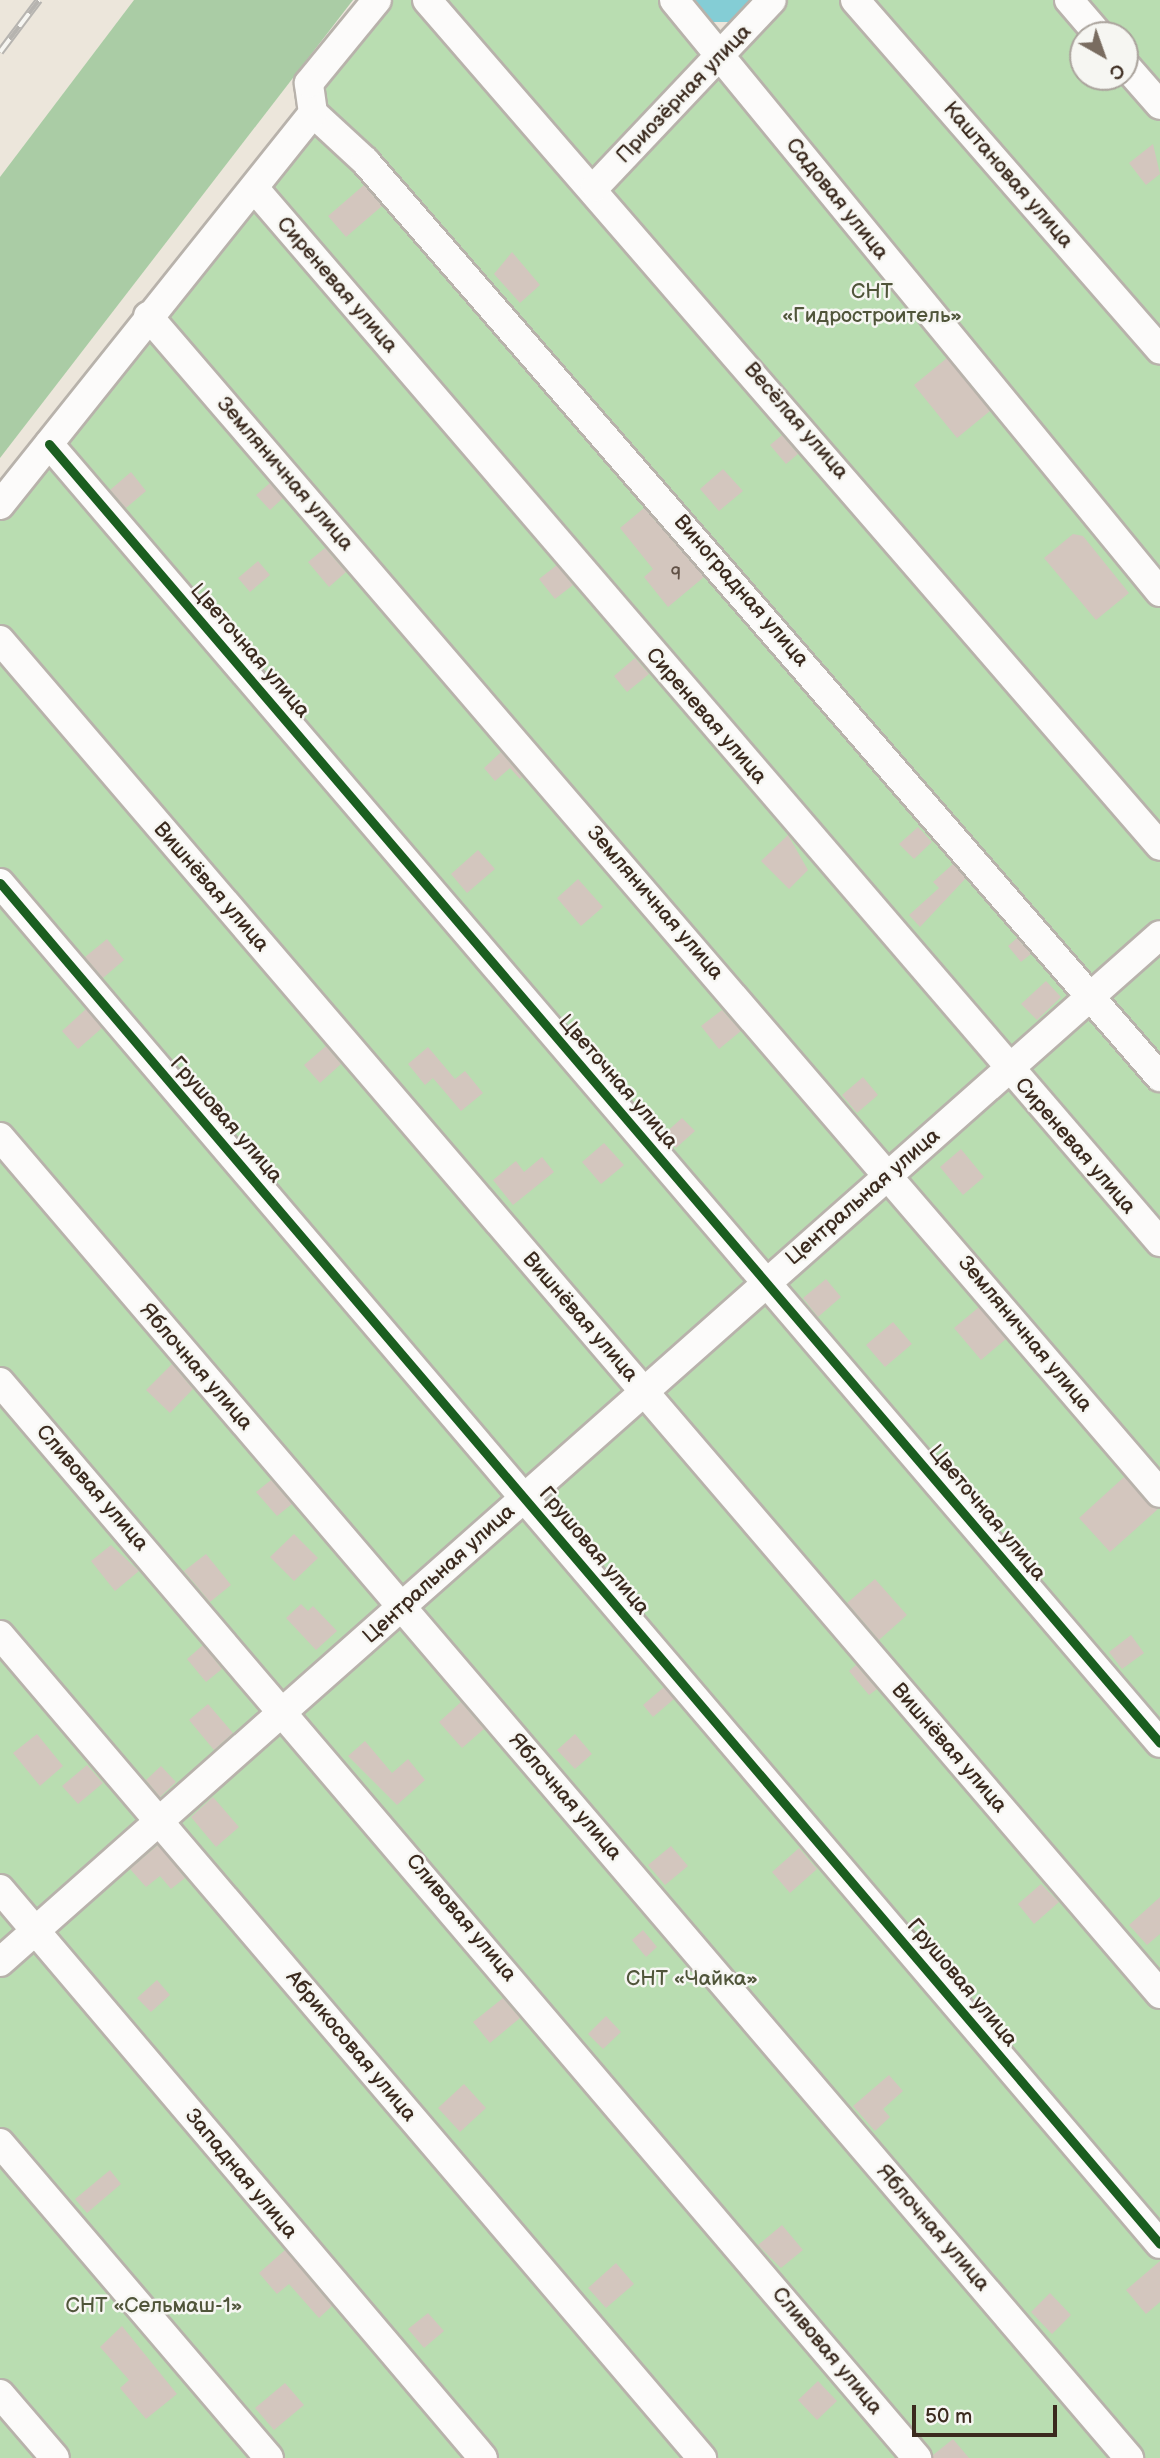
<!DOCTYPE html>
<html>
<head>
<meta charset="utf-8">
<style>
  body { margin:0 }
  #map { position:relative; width:1160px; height:2458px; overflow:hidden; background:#ece6db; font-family:"Balsamiq Sans",sans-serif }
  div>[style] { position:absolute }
  .green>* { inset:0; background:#b9ddb1 }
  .forest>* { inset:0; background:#aacca5 }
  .water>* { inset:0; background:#84cdd5 }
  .building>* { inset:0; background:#d3c6be }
  .roads { filter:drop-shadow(2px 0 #b8b2ab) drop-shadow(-2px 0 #b8b2ab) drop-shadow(0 2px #b8b2ab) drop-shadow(0 -2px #b8b2ab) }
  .minor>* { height:28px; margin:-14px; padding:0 14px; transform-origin:14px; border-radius:14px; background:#fcfbfa }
  .rail>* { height:8px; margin-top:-4px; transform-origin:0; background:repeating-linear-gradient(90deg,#f6f6f2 0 16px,#b6b4b0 0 32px); box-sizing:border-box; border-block:2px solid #b6b4b0 }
  .cycleway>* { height:9px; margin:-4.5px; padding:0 4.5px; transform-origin:4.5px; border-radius:4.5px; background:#1b5e20 }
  span { translate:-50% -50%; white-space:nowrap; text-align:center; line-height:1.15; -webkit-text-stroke:5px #f6f6f2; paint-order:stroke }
  .number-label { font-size:18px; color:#615146 }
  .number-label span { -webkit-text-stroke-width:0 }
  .street-label { font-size:21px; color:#3b2a1e }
  .park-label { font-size:21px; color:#50553a }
  .north { position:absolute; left:1069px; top:21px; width:70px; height:70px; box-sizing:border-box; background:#f6f6f2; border:2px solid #aba49d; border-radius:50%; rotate:140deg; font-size:19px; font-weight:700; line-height:28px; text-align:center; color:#3b2a1e }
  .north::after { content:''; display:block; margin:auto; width:24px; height:32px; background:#796c60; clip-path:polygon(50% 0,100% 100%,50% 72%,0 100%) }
  .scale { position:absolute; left:912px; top:2405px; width:145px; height:32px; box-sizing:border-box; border:4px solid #3b2a1e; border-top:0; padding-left:9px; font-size:21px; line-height:24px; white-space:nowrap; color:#3b2a1e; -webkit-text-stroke:5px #f6f6f2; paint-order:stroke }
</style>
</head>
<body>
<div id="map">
  <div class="green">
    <div style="clip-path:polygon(evenodd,366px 0,677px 0,720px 57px,772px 0,1160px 0,1160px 2458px,0 2458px,0 505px,313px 113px,301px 75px,366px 0,1083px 35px,1125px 35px,1125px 77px,1083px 77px,1083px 35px)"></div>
  </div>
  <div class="forest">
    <div style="clip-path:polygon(134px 0,353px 0,0 458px,0 177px)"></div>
  </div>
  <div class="water">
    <div style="clip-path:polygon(680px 0,752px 0,736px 22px,696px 22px)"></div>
  </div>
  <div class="building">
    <div style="clip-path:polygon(1153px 144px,1160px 174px,1146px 185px,1129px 163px)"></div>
    <div style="clip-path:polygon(364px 185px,382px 206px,346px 237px,328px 216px)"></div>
    <div style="clip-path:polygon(512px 252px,540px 285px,520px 303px,494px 274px)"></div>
    <div style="clip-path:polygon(947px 358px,990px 411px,957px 438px,914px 385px)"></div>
    <div style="clip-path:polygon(782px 435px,798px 454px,786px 464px,770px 445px)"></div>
    <div style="clip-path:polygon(723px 469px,743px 491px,719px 511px,700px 489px)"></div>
    <div style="clip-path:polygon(131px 472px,146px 491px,126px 508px,110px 490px)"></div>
    <div style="clip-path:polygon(270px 483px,283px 498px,270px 510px,256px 495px)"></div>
    <div style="clip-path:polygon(644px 508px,704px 577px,668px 607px,644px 577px,653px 569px,620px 528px)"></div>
    <div style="clip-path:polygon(1073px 534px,1083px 536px,1129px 593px,1096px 620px,1044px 558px)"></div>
    <div style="clip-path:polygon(325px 548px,346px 572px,329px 587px,308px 562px)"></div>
    <div style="clip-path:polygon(258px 561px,270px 575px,250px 592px,238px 578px)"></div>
    <div style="clip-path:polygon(557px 565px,573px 585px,555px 599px,539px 579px)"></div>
    <div style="clip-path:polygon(635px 658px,649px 674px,627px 692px,614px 676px)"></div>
    <div style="clip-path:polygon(501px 752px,522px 777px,520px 779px,510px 768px,495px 781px,484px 768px)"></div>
    <div style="clip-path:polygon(918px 827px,932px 842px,914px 859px,899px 844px)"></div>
    <div style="clip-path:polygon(788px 835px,808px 870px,789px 889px,761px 861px)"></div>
    <div style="clip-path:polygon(478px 850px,495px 869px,467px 893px,451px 874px)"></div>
    <div style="clip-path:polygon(953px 864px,966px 878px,920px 927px,909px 915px,939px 888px,933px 882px)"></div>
    <div style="clip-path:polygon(578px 879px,603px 907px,581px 926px,557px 898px)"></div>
    <div style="clip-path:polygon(1017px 938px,1031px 954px,1021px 962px,1008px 946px)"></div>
    <div style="clip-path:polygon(107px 939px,124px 960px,103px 978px,85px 957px)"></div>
    <div style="clip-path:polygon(1046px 981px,1061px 997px,1037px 1020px,1021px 1004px)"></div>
    <div style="clip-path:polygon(86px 1009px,102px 1028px,78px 1049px,62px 1031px)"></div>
    <div style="clip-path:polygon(722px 1010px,741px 1031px,719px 1049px,701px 1026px)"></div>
    <div style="clip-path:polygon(326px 1046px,341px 1064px,320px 1083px,304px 1065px)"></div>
    <div style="clip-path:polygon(428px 1047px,455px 1079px,465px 1071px,483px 1093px,461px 1111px,433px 1078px,425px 1085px,408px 1064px)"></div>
    <div style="clip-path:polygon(863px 1077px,878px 1095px,857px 1113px,842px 1095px)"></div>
    <div style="clip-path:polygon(682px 1118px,695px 1131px,676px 1148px,664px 1134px)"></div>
    <div style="clip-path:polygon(604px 1143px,624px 1165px,601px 1184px,582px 1162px)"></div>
    <div style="clip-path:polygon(961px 1149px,984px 1177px,963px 1195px,940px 1167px)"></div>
    <div style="clip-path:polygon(542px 1157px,554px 1172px,513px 1205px,493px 1180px,516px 1161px,524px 1172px)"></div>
    <div style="clip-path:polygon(826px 1279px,841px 1297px,818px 1317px,803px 1298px)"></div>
    <div style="clip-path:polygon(979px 1307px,1006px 1339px,981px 1360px,954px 1328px)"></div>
    <div style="clip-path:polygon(893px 1322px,912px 1344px,885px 1367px,866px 1345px)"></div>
    <div style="clip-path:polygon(172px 1364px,193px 1389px,170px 1413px,146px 1390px)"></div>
    <div style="clip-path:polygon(1124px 1477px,1158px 1509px,1110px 1552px,1079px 1518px)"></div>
    <div style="clip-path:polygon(271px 1480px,292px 1504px,277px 1516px,256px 1492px)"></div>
    <div style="clip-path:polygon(294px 1534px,318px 1558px,294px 1581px,270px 1557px)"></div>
    <div style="clip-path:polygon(111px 1545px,139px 1571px,115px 1591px,91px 1561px)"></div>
    <div style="clip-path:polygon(206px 1554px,231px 1585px,210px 1602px,184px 1571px)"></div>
    <div style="clip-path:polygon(875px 1579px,907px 1615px,879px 1640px,847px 1603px)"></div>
    <div style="clip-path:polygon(301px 1604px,308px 1611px,313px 1606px,337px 1631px,316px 1650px,286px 1618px)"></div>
    <div style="clip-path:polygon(1131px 1635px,1144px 1653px,1122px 1669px,1109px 1652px)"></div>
    <div style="clip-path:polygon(203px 1645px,222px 1669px,206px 1682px,187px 1659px)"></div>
    <div style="clip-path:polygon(856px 1665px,877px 1689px,869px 1695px,849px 1671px)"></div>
    <div style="clip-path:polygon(664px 1687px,674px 1699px,653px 1717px,643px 1705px)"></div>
    <div style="clip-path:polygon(461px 1702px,484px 1729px,462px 1748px,439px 1722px)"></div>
    <div style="clip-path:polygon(208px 1704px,233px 1733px,214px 1750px,189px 1720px)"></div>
    <div style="clip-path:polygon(37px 1734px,63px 1766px,40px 1786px,13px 1753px)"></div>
    <div style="clip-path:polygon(575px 1734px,592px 1754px,575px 1769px,557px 1750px)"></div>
    <div style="clip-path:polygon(365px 1741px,392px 1773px,408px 1759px,425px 1780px,397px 1805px,348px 1756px)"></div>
    <div style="clip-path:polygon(87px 1765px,103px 1783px,78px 1804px,62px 1786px)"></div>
    <div style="clip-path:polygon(161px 1766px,176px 1782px,160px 1797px,146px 1780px)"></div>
    <div style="clip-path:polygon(213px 1797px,239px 1827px,216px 1847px,191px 1817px)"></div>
    <div style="clip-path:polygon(158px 1845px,185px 1878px,171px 1889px,160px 1876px,146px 1887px,130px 1869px)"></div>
    <div style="clip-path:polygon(671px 1846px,688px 1866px,665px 1885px,648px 1865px)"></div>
    <div style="clip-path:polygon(799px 1848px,817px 1869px,790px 1893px,772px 1872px)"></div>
    <div style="clip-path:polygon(1041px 1884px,1059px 1902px,1034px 1924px,1018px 1904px)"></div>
    <div style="clip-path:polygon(1160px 1897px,1160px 1934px,1147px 1945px,1129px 1925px)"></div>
    <div style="clip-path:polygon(643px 1930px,657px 1947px,646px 1957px,632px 1940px)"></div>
    <div style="clip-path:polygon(157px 1980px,170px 1995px,151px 2012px,137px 1998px)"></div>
    <div style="clip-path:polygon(503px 1998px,520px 2018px,490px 2043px,473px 2022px)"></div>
    <div style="clip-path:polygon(606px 2016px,621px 2032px,603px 2049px,588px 2034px)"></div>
    <div style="clip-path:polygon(889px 2075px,903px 2091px,883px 2109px,890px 2117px,875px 2131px,853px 2106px)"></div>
    <div style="clip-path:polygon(464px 2084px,486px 2108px,460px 2132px,438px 2108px)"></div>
    <div style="clip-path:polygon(110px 2170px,121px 2184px,87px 2213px,75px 2199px)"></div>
    <div style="clip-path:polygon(782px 2225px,803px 2250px,781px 2268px,758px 2245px)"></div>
    <div style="clip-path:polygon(285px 2250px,332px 2306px,319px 2318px,289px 2284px,277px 2294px,259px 2273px)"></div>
    <div style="clip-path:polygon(1160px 2261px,1160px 2302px,1146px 2314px,1126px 2290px)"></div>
    <div style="clip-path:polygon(616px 2263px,634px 2284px,606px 2308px,588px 2288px)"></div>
    <div style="clip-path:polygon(1050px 2293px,1071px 2315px,1052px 2334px,1031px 2312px)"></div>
    <div style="clip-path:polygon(428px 2313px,444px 2331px,424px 2348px,408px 2329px)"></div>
    <div style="clip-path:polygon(122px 2326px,177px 2394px,146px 2419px,120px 2388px,129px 2380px,100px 2347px)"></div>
    <div style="clip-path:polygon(818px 2381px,837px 2401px,817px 2420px,798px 2400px)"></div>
    <div style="clip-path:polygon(285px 2383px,304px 2405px,274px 2430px,255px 2408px)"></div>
    <div style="clip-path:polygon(953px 2439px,969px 2458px,933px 2458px,933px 2455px)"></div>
  </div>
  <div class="roads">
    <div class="minor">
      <div style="left:427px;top:0;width:1119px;rotate:49.09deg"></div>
      <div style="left:674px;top:0;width:766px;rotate:50.62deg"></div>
      <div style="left:855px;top:0;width:464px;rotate:48.9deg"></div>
      <div style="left:1069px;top:0;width:46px;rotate:49.4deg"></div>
      <div style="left:1125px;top:65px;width:53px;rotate:48.8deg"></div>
      <div style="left:313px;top:113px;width:71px;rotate:42.7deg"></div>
      <div style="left:365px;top:161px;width:1213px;rotate:49.05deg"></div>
      <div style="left:595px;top:187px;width:257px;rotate:-46.6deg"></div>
      <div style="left:254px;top:188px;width:1390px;rotate:49.32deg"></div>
      <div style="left:148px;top:316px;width:1552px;rotate:49.31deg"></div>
      <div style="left:49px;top:444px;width:1709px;rotate:49.46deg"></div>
      <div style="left:0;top:505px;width:502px;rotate:-51.39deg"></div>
      <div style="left:313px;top:113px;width:30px;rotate:-98deg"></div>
      <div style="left:309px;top:83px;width:107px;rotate:-50.7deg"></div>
      <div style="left:0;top:640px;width:1783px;rotate:49.41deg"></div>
      <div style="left:0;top:883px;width:1788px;rotate:49.56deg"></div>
      <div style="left:0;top:1137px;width:1738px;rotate:49.48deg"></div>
      <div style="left:0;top:1382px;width:1414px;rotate:49.56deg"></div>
      <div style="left:0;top:1635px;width:1082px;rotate:49.54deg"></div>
      <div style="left:0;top:1889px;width:746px;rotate:49.67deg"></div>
      <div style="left:0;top:1962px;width:1549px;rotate:-41.52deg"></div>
      <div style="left:0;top:2143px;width:414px;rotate:49.5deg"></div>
      <div style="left:0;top:2394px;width:84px;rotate:49.3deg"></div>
    </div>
  </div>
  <div class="rail">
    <div style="left:0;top:52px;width:65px;rotate:-53.1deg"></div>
  </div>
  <div class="cycleway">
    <div style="left:49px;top:444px;width:1709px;rotate:49.46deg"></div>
    <div style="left:0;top:883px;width:1788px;rotate:49.56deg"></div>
  </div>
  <div class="number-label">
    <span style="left:676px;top:575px">9</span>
  </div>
  <div class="street-label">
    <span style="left:684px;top:94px;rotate:-46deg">Приозёрная улица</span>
    <span style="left:1008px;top:175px;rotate:49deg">Каштановая улица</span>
    <span style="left:837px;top:199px;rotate:51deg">Садовая улица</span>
    <span style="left:337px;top:285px;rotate:49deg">Сиреневая улица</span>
    <span style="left:796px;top:421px;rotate:49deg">Весёлая улица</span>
    <span style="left:285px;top:474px;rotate:49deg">Земляничная улица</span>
    <span style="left:741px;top:591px;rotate:49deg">Виноградная улица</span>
    <span style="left:250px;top:651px;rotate:49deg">Цветочная улица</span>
    <span style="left:706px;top:716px;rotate:49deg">Сиреневая улица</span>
    <span style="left:211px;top:887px;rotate:49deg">Вишнёвая улица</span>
    <span style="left:655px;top:903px;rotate:49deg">Земляничная улица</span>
    <span style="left:618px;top:1082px;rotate:49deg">Цветочная улица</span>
    <span style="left:226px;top:1120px;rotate:49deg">Грушовая улица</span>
    <span style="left:1075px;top:1146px;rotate:49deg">Сиреневая улица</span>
    <span style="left:863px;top:1197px;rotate:-41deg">Центральная улица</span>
    <span style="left:580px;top:1317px;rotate:49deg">Вишнёвая улица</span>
    <span style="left:1025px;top:1334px;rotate:50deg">Земляничная улица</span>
    <span style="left:196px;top:1367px;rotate:49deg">Яблочная улица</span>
    <span style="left:92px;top:1488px;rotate:49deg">Сливовая улица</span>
    <span style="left:987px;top:1513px;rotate:50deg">Цветочная улица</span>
    <span style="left:594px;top:1551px;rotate:50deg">Грушовая улица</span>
    <span style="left:439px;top:1574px;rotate:-42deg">Центральная улица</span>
    <span style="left:949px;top:1748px;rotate:49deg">Вишнёвая улица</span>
    <span style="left:565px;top:1797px;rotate:49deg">Яблочная улица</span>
    <span style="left:461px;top:1918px;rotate:50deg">Сливовая улица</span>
    <span style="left:962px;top:1983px;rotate:50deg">Грушовая улица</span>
    <span style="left:351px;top:2046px;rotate:50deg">Абрикосовая улица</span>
    <span style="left:241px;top:2174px;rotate:50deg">Западная улица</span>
    <span style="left:933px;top:2228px;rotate:49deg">Яблочная улица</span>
    <span style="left:827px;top:2351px;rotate:50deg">Сливовая улица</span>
  </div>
  <div class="park-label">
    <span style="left:872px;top:304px">СНТ<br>«Гидростроитель»</span>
    <span style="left:692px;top:1979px">СНТ «Чайка»</span>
    <span style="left:154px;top:2306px">СНТ «Сельмаш-1»</span>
  </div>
  <div class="north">С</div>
  <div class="scale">50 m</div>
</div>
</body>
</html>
